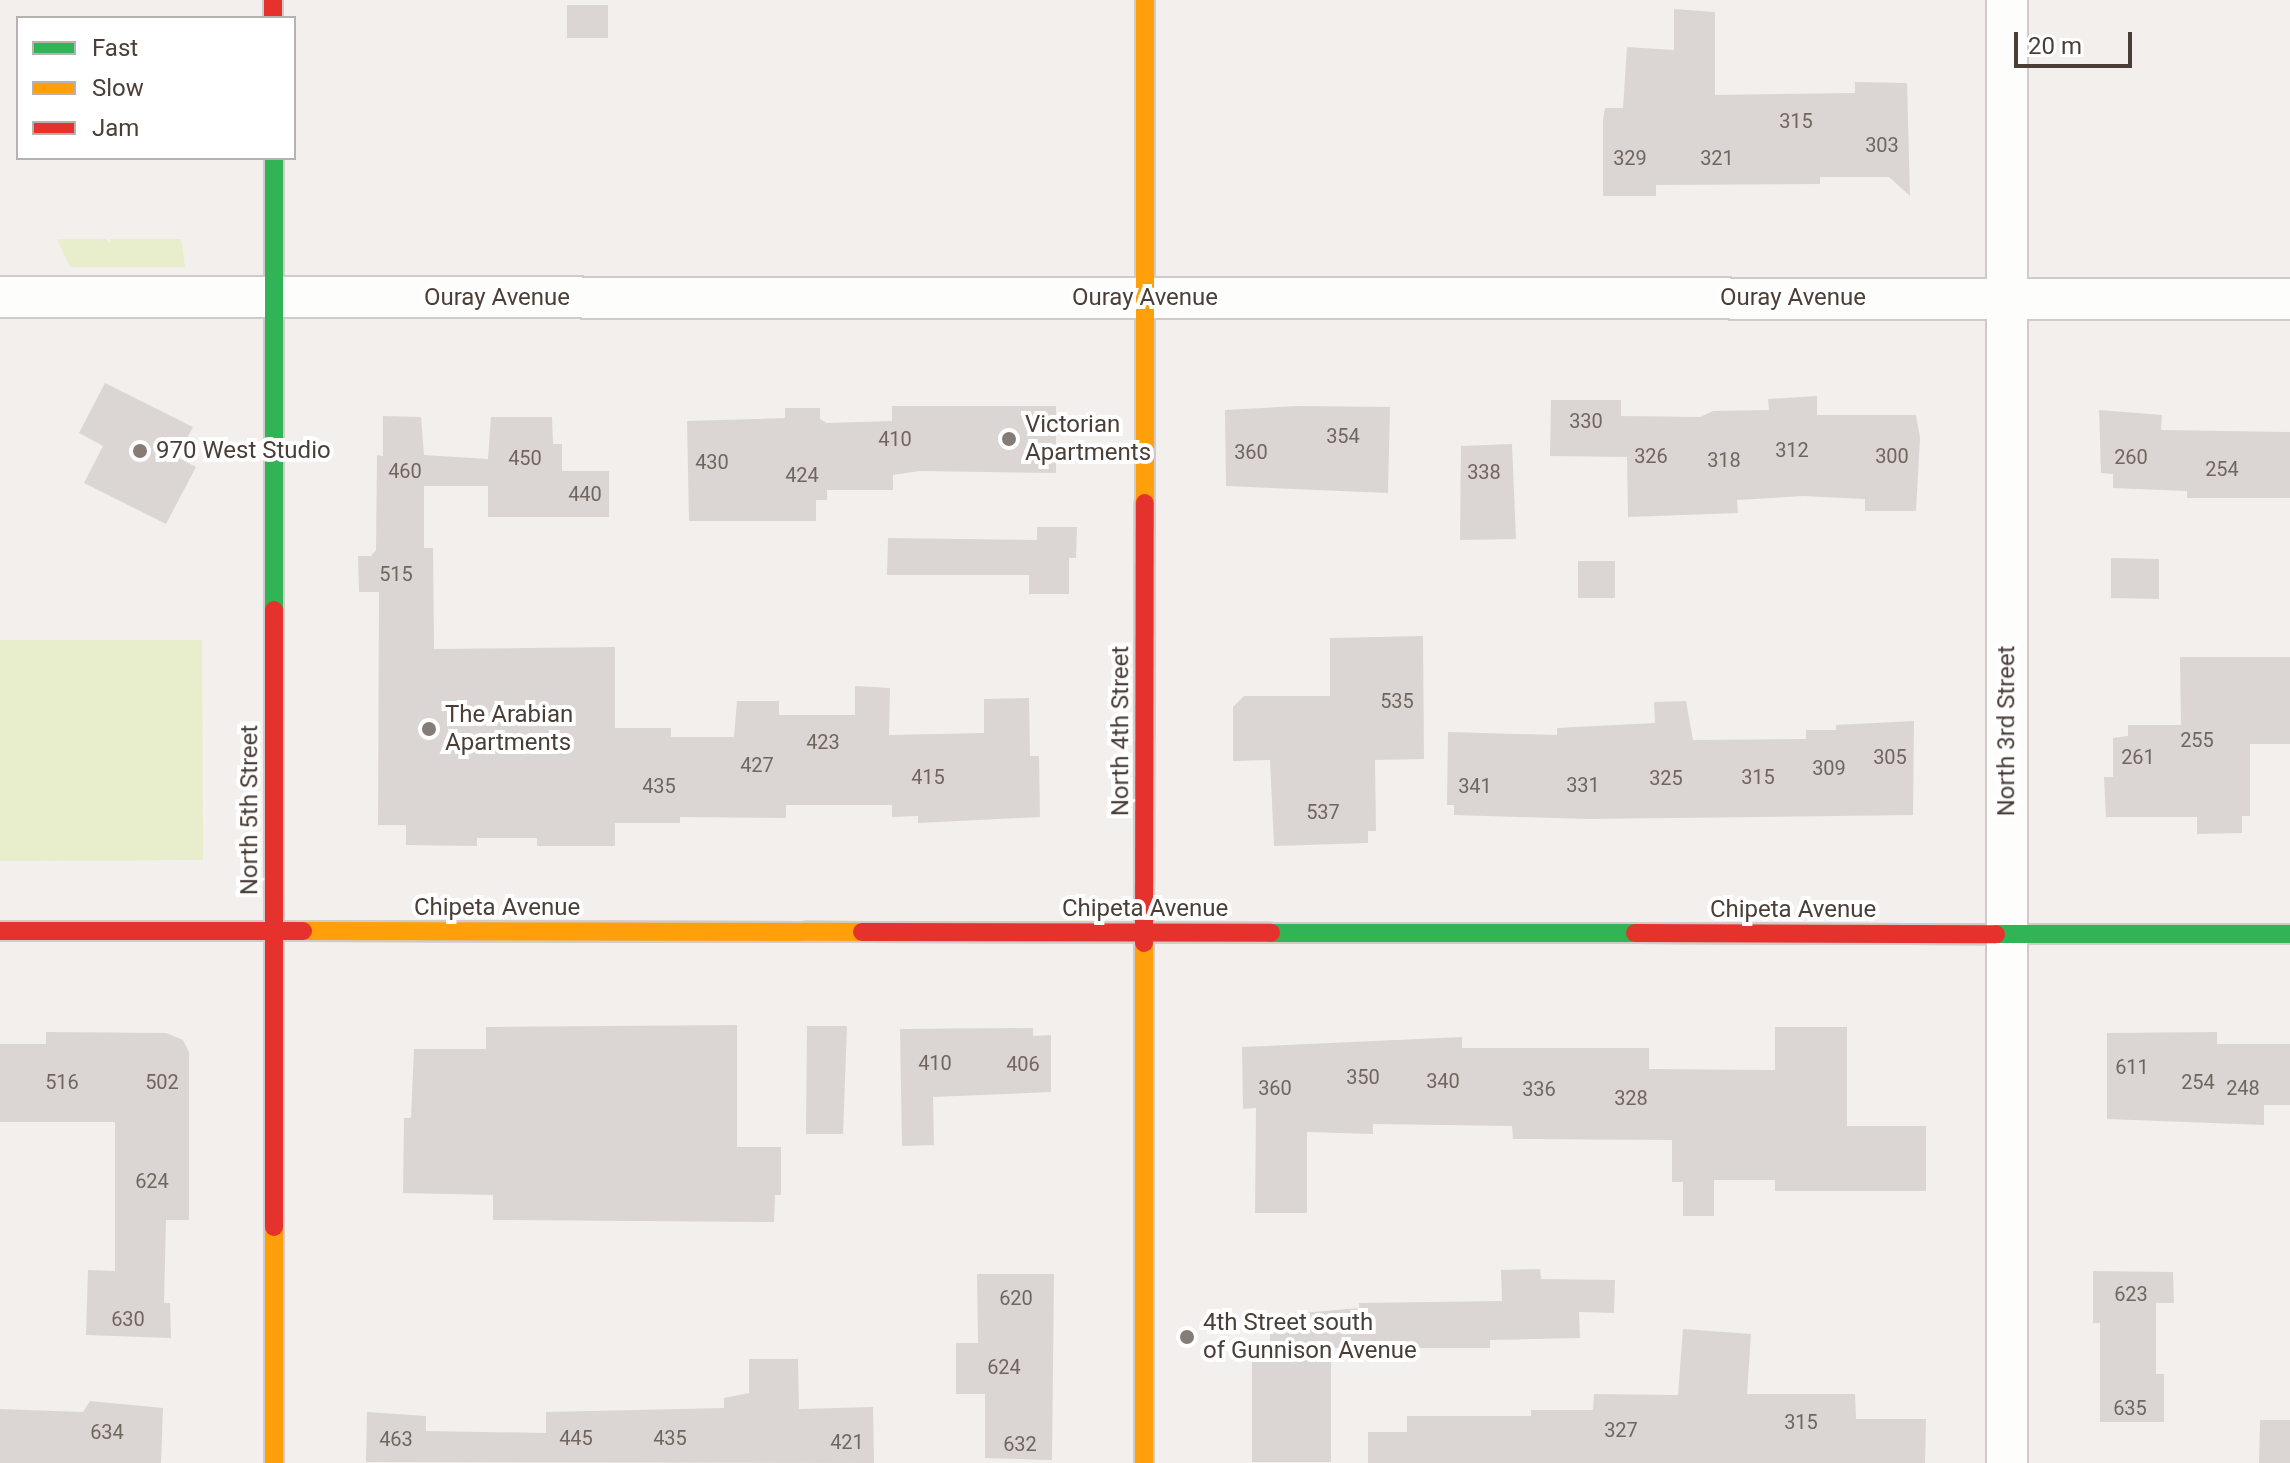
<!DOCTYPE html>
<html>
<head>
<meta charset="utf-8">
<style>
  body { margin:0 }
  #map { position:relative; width:2290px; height:1463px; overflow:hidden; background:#f3efec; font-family:Roboto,sans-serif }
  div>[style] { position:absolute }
  .green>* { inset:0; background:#e8edcb }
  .building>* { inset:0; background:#dbd6d3 }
  .roads { filter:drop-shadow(2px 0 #d0cbc8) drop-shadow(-2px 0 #d0cbc8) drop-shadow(0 2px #d0cbc8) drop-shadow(0 -2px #d0cbc8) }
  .street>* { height:40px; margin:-20px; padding:0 20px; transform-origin:20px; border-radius:20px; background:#fdfdfc }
  .fast>* { height:18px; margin:-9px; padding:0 9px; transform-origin:9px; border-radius:9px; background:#30b455 }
  .slow>* { height:18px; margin:-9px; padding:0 9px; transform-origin:9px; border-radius:9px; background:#ff9f0a }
  .jam>* { height:18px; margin:-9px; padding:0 9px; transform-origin:9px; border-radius:9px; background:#e5322d }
  .dots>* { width:22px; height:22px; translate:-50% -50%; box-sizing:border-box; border:4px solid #fff; border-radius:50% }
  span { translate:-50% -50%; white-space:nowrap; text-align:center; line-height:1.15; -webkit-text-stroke:8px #fff; paint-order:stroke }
  .number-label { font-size:20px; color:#706660 }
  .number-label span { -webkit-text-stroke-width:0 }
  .street-label { font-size:24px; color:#4a3e37 }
  .poi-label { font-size:24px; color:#4a3e37 }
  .left { translate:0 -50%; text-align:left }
  .legend { position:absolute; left:16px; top:16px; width:280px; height:144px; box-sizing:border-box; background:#fff; border:2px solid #b7b2af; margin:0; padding:10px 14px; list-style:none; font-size:24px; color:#4a3e37 }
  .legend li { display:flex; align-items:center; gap:16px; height:40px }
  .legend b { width:40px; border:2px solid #b7b2af }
  .scale { position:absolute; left:2014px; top:32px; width:118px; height:36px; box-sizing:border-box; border:4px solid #4a3e37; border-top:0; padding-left:10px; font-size:24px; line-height:28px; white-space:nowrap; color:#4a3e37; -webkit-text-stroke:6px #fff; paint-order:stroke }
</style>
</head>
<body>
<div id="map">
  <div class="green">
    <div style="clip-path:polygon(57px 239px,106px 239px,110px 244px,111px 239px,181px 239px,185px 267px,70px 267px)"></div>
    <div style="clip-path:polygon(0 640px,202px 640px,203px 860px,0 861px)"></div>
  </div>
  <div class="building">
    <div style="clip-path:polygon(567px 5px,608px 5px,608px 38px,567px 38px)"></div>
    <div style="clip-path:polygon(1674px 9px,1715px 12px,1715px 95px,1855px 93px,1855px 82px,1907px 83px,1910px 196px,1889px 177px,1820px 177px,1820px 184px,1656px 185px,1656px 196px,1603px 196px,1603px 120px,1605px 108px,1623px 108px,1627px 47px,1674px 50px)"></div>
    <div style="clip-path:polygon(105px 383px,193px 427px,177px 457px,196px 467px,166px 524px,84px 483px,103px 446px,79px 433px)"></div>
    <div style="clip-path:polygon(1817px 396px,1817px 415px,1916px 415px,1920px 438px,1916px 511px,1865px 511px,1865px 499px,1803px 496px,1737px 500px,1738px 513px,1628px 517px,1627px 457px,1550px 456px,1551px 400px,1621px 400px,1621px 416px,1700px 417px,1713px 411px,1769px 410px,1768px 399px)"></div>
    <div style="clip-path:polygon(892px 406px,1056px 406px,1056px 473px,919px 471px,893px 475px,893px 490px,827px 490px,827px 500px,816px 500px,816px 521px,689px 521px,687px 421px,785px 418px,785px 408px,820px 408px,820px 419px,827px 423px,892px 421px)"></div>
    <div style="clip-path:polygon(1297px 406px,1390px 407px,1388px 493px,1226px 486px,1225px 410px)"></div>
    <div style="clip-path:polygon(2099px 410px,2162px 415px,2161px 430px,2290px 432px,2290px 498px,2187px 498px,2187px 491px,2113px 488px,2113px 474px,2101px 473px)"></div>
    <div style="clip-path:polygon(383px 416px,421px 417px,424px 455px,488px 459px,491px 417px,552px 417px,553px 444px,562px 444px,562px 471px,609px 471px,609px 517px,488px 517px,488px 486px,424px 486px,424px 548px,433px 548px,434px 649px,615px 647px,615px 728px,671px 728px,671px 737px,734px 737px,737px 701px,779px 701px,779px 715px,855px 715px,855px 686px,890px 688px,889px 735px,984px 733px,984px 699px,1029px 698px,1030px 756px,1039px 756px,1040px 817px,918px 823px,918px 816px,892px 817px,892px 805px,786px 805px,786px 818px,680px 817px,680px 823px,615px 823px,615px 846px,537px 846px,537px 838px,477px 838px,477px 846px,406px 845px,406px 825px,378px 825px,379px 592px,359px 592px,358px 556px,371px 556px,376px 550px,377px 455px,383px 456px)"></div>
    <div style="clip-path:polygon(1512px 444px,1516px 539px,1460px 540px,1461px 446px)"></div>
    <div style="clip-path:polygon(1037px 527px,1077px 527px,1076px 558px,1069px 558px,1069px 594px,1029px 594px,1029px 575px,887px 575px,888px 538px,1037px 540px)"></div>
    <div style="clip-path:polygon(2111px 558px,2159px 559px,2159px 599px,2111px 598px)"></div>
    <div style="clip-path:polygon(1578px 561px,1615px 561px,1615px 598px,1578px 598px)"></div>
    <div style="clip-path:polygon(1423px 636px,1424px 759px,1375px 760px,1376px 831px,1368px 831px,1368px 843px,1274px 846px,1270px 760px,1233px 761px,1233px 707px,1244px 696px,1330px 696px,1330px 638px)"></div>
    <div style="clip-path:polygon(2180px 657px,2290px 657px,2290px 744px,2250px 744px,2250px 816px,2242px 816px,2242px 833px,2197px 834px,2197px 817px,2106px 817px,2104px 777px,2113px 777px,2113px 738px,2128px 736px,2128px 725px,2181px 725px)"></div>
    <div style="clip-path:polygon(1686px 701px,1693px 740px,1806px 739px,1806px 730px,1836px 730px,1836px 725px,1914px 721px,1913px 815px,1586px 819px,1454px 815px,1454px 805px,1447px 805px,1448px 732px,1557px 735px,1557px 728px,1655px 723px,1654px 702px)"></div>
    <div style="clip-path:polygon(737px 1025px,737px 1147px,781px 1147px,781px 1195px,775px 1195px,774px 1222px,493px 1220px,493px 1195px,403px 1193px,404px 1118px,411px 1118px,414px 1049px,486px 1049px,486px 1027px)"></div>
    <div style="clip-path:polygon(807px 1026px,847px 1026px,843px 1134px,806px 1134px)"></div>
    <div style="clip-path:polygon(1775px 1027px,1847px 1027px,1847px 1126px,1926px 1126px,1926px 1191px,1775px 1191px,1775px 1180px,1714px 1180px,1714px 1216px,1683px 1216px,1683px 1182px,1672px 1182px,1672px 1140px,1513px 1139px,1512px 1126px,1373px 1124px,1373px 1134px,1307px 1132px,1307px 1213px,1255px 1213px,1256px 1108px,1243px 1109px,1242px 1047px,1462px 1037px,1462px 1048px,1649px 1048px,1649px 1069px,1775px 1070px)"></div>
    <div style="clip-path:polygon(1033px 1028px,1033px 1036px,1051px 1035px,1051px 1092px,933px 1097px,934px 1145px,902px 1146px,900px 1029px)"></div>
    <div style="clip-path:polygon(46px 1032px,166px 1033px,183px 1040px,189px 1052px,189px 1220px,166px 1220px,164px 1303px,170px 1303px,171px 1338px,86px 1335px,88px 1270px,115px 1271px,115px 1122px,0 1122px,0 1044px,46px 1044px)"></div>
    <div style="clip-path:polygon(2217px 1032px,2217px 1044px,2290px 1044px,2290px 1105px,2264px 1105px,2264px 1125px,2107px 1119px,2107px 1033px)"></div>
    <div style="clip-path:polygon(1540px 1269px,1541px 1279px,1615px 1280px,1614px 1313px,1579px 1312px,1580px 1338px,1490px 1340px,1490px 1348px,1331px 1348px,1331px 1462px,1252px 1462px,1252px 1341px,1270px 1341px,1270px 1316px,1359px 1308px,1359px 1303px,1502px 1301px,1501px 1270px)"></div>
    <div style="clip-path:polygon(2093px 1271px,2173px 1272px,2174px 1303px,2156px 1303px,2156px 1374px,2164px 1374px,2164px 1422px,2100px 1422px,2100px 1323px,2093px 1323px)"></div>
    <div style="clip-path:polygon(977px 1274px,1054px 1274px,1052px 1460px,985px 1458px,985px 1394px,956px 1394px,956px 1343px,978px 1343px)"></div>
    <div style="clip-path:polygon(1683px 1329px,1751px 1334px,1747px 1394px,1855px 1394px,1856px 1419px,1926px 1419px,1925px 1463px,1368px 1463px,1368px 1432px,1407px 1432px,1407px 1416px,1531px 1416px,1531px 1410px,1593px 1410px,1594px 1394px,1678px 1395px)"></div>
    <div style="clip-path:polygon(749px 1359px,798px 1359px,799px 1409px,873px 1407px,874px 1463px,366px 1462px,367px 1412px,426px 1416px,426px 1431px,546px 1433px,546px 1412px,724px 1408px,724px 1398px,749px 1393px)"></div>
    <div style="clip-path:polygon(90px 1401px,163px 1408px,161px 1463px,0 1463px,0 1409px,83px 1412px)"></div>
    <div style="clip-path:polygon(2260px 1420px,2290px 1420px,2290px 1463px,2259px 1463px)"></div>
  </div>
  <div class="roads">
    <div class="street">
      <div style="left:2007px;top:0;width:1463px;rotate:90deg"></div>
      <div style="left:0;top:297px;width:2290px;rotate:0.05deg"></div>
    </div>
    <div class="fast">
      <div style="left:274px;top:158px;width:452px;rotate:90deg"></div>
      <div style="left:1271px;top:933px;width:364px"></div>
      <div style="left:1996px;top:934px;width:294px"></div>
    </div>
    <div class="slow">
      <div style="left:1145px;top:503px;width:503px;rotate:-90deg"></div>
      <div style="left:303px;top:931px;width:559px;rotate:0.1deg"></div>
      <div style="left:274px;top:1227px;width:236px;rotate:90deg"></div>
      <div style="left:1144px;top:1463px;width:520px;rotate:-90deg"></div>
    </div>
    <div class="jam">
      <div style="left:273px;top:0;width:18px;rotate:90deg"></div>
      <div style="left:274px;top:610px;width:617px;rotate:90deg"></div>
      <div style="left:0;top:931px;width:303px"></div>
      <div style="left:862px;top:932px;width:409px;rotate:0.1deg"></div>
      <div style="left:1635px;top:933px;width:361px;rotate:0.2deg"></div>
      <div style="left:1144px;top:943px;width:440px;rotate:-89.9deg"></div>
    </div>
  </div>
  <div class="dots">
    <div style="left:1009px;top:439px;background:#857c76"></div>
    <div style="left:140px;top:451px;background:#857c76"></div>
    <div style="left:429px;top:729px;background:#857c76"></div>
    <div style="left:1187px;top:1337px;background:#857c76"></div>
  </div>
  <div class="number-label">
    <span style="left:1796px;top:121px">315</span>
    <span style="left:1882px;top:145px">303</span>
    <span style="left:1630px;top:158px">329</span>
    <span style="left:1717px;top:158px">321</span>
    <span style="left:1586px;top:421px">330</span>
    <span style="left:1343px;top:436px">354</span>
    <span style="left:895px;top:439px">410</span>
    <span style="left:1792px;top:450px">312</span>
    <span style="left:1251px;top:452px">360</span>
    <span style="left:1651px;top:456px">326</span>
    <span style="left:1892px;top:456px">300</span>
    <span style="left:2131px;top:457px">260</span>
    <span style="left:525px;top:458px">450</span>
    <span style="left:1724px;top:460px">318</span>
    <span style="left:712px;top:462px">430</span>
    <span style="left:2222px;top:469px">254</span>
    <span style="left:405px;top:471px">460</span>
    <span style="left:1484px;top:472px">338</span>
    <span style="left:802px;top:475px">424</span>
    <span style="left:585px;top:494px">440</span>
    <span style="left:396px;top:574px">515</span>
    <span style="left:1397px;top:701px">535</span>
    <span style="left:2197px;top:740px">255</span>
    <span style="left:823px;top:742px">423</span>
    <span style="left:1890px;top:757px">305</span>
    <span style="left:2138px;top:757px">261</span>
    <span style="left:757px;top:765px">427</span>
    <span style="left:1829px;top:768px">309</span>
    <span style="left:928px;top:777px">415</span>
    <span style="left:1758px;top:777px">315</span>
    <span style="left:1666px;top:778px">325</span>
    <span style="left:1583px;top:785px">331</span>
    <span style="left:659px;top:786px">435</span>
    <span style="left:1475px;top:786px">341</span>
    <span style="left:1323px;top:812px">537</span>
    <span style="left:935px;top:1063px">410</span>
    <span style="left:1023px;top:1064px">406</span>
    <span style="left:2132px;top:1067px">611</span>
    <span style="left:1363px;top:1077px">350</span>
    <span style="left:1443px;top:1081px">340</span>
    <span style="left:62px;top:1082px">516</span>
    <span style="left:162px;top:1082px">502</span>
    <span style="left:2198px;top:1082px">254</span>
    <span style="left:1275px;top:1088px">360</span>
    <span style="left:2243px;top:1088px">248</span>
    <span style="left:1539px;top:1089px">336</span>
    <span style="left:1631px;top:1098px">328</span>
    <span style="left:152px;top:1181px">624</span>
    <span style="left:2131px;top:1294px">623</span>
    <span style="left:1016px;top:1298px">620</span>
    <span style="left:128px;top:1319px">630</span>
    <span style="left:1004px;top:1367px">624</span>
    <span style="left:2130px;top:1408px">635</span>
    <span style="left:1801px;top:1422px">315</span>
    <span style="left:1621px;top:1430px">327</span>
    <span style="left:107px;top:1432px">634</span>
    <span style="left:576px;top:1438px">445</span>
    <span style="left:670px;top:1438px">435</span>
    <span style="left:396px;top:1439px">463</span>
    <span style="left:847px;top:1442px">421</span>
    <span style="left:1020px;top:1444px">632</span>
  </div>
  <div class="street-label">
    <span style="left:497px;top:298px">Ouray Avenue</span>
    <span style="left:1145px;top:298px">Ouray Avenue</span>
    <span style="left:1793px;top:298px">Ouray Avenue</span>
    <span style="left:1121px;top:731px;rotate:-90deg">North 4th Street</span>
    <span style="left:2007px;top:731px;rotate:-90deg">North 3rd Street</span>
    <span style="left:250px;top:810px;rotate:-90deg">North 5th Street</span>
    <span style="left:497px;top:908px">Chipeta Avenue</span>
    <span style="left:1145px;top:909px">Chipeta Avenue</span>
    <span style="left:1793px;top:910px">Chipeta Avenue</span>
  </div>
  <div class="poi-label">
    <span class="left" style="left:1025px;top:439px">Victorian<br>Apartments</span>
    <span class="left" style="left:156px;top:451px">970 West Studio</span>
    <span class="left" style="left:445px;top:729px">The Arabian<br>Apartments</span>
    <span class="left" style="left:1203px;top:1337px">4th Street south<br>of Gunnison Avenue</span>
  </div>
  <ul class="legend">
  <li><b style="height:10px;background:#30b455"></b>Fast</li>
  <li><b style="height:10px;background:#ff9f0a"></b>Slow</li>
  <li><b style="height:10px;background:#e5322d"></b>Jam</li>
  </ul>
  <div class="scale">20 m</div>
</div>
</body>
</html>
